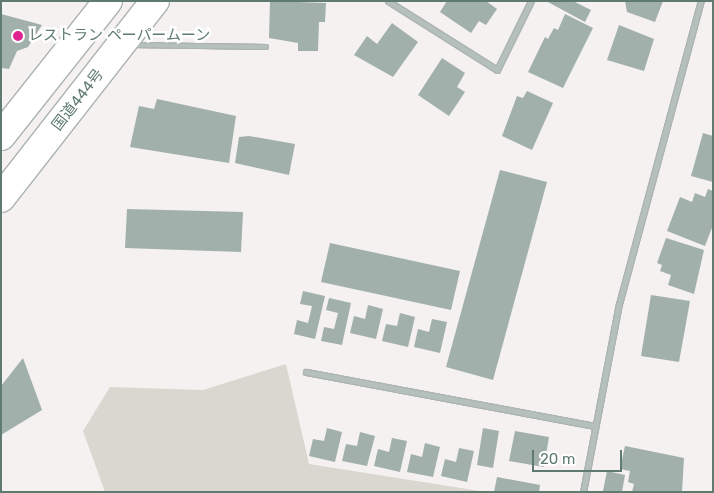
<!DOCTYPE html>
<html>
<head>
<meta charset="utf-8">
<style>
  body { margin:0 }
  #map { position:relative; width:714px; height:493px; overflow:hidden; background:#f4f1f0; font-family:Rubik,"Noto Sans JP",sans-serif }
  div>[style] { position:absolute }
  .green>* { inset:0; background:#d9d7cf }
  .building>* { inset:0; background:#a1b0aa }
  .roads { filter:drop-shadow(1px 0 #acb4b1) drop-shadow(-1px 0 #acb4b1) drop-shadow(0 1px #acb4b1) drop-shadow(0 -1px #acb4b1) }
  .service>* { height:4px; margin:-2px; padding:0 2px; transform-origin:2px; border-radius:2px; background:#b5bfbb }
  .minor>* { height:5px; margin:-2.5px; padding:0 2.5px; transform-origin:2.5px; border-radius:2.5px; background:#b5bfbb }
  .trunk>* { height:28px; margin:-14px; padding:0 14px; transform-origin:14px; border-radius:14px; background:#fff }
  .dots>* { width:14px; height:14px; translate:-50% -50%; box-sizing:border-box; border:2px solid #fff; border-radius:50% }
  span { translate:-50% -50%; white-space:nowrap; text-align:center; line-height:1.15; -webkit-text-stroke:5px #fff; paint-order:stroke }
  .poi-label { font-size:15px; color:#5f7b71 }
  .left { translate:0 -50%; text-align:left }
  .street-label { font-size:15px; color:#5f7b71 }
  .frame { position:absolute; inset:0; border:2px solid #5f7b71; pointer-events:none }
  .scale { position:absolute; left:532px; top:450px; width:90px; height:22px; box-sizing:border-box; border:2px solid #5f7b71; border-top:0; padding-left:6px; font-size:15px; line-height:18px; white-space:nowrap; color:#5f7b71; -webkit-text-stroke:4px #fff; paint-order:stroke }
</style>
</head>
<body>
<div id="map">
  <div class="green">
    <div style="clip-path:polygon(286px 364px,309px 464px,486px 492px,105px 492px,83px 431px,110px 387px,203px 390px)"></div>
  </div>
  <div class="building">
    <div style="clip-path:polygon(270px 1px,326px 3px,325px 22px,319px 22px,318px 51px,298px 51px,298px 43px,269px 38px)"></div>
    <div style="clip-path:polygon(447px 1px,486px 1px,497px 9px,486px 25px,479px 21px,471px 33px,440px 12px)"></div>
    <div style="clip-path:polygon(546px 1px,573px 1px,591px 10px,585px 22px)"></div>
    <div style="clip-path:polygon(625px 1px,663px 1px,655px 22px,627px 12px)"></div>
    <div style="clip-path:polygon(1px 14px,42px 25px,28px 47px,17px 51px,9px 69px,1px 68px)"></div>
    <div style="clip-path:polygon(565px 14px,593px 28px,563px 88px,528px 72px,545px 37px,548px 39px,554px 28px,558px 30px)"></div>
    <div style="clip-path:polygon(392px 23px,418px 42px,393px 77px,354px 55px,367px 36px,377px 44px)"></div>
    <div style="clip-path:polygon(619px 25px,654px 39px,644px 71px,607px 60px)"></div>
    <div style="clip-path:polygon(442px 58px,465px 73px,457px 87px,465px 92px,449px 116px,418px 95px)"></div>
    <div style="clip-path:polygon(527px 91px,553px 103px,532px 150px,502px 136px,517px 96px,523px 98px)"></div>
    <div style="clip-path:polygon(157px 99px,236px 116px,229px 163px,130px 147px,139px 106px,154px 109px)"></div>
    <div style="clip-path:polygon(703px 133px,713px 136px,713px 182px,691px 176px)"></div>
    <div style="clip-path:polygon(249px 136px,295px 144px,289px 175px,235px 163px,239px 137px)"></div>
    <div style="clip-path:polygon(500px 170px,547px 182px,493px 380px,446px 367px)"></div>
    <div style="clip-path:polygon(708px 189px,713px 191px,713px 225px,705px 246px,667px 231px,680px 197px,692px 202px,695px 193px,705px 197px)"></div>
    <div style="clip-path:polygon(127px 209px,243px 212px,241px 252px,125px 248px)"></div>
    <div style="clip-path:polygon(666px 238px,704px 250px,694px 294px,668px 285px,671px 275px,660px 271px,662px 265px,657px 263px)"></div>
    <div style="clip-path:polygon(330px 243px,460px 271px,451px 310px,321px 282px)"></div>
    <div style="clip-path:polygon(303px 291px,325px 296px,315px 339px,294px 334px,297px 320px,308px 323px,312px 306px,300px 304px)"></div>
    <div style="clip-path:polygon(651px 295px,690px 301px,679px 362px,641px 356px)"></div>
    <div style="clip-path:polygon(329px 298px,351px 303px,342px 345px,321px 341px,324px 327px,334px 329px,338px 313px,326px 310px)"></div>
    <div style="clip-path:polygon(368px 305px,383px 309px,376px 339px,350px 333px,354px 316px,365px 319px)"></div>
    <div style="clip-path:polygon(400px 313px,415px 317px,408px 347px,382px 341px,386px 324px,397px 326px)"></div>
    <div style="clip-path:polygon(432px 319px,447px 322px,440px 353px,414px 347px,418px 329px,429px 332px)"></div>
    <div style="clip-path:polygon(23px 358px,42px 410px,1px 435px,1px 386px)"></div>
    <div style="clip-path:polygon(327px 428px,342px 432px,335px 462px,309px 456px,313px 439px,324px 441px)"></div>
    <div style="clip-path:polygon(483px 428px,499px 431px,493px 468px,477px 465px)"></div>
    <div style="clip-path:polygon(515px 431px,549px 437px,544px 467px,509px 461px)"></div>
    <div style="clip-path:polygon(360px 432px,375px 436px,367px 466px,342px 461px,346px 444px,357px 446px)"></div>
    <div style="clip-path:polygon(392px 438px,407px 441px,400px 472px,374px 466px,378px 449px,389px 452px)"></div>
    <div style="clip-path:polygon(425px 443px,440px 447px,433px 477px,407px 472px,411px 454px,422px 457px)"></div>
    <div style="clip-path:polygon(625px 446px,684px 458px,682px 492px,632px 492px,634px 484px,628px 482px,630px 471px,620px 469px)"></div>
    <div style="clip-path:polygon(459px 448px,474px 451px,467px 482px,441px 476px,445px 459px,456px 462px)"></div>
    <div style="clip-path:polygon(607px 471px,625px 475px,622px 492px,603px 491px)"></div>
    <div style="clip-path:polygon(497px 477px,540px 485px,539px 492px,494px 492px)"></div>
  </div>
  <div class="roads">
    <div class="service">
      <div style="left:133px;top:45px;width:133px;rotate:0.9deg"></div>
    </div>
    <div class="minor">
      <div style="left:388px;top:1px;width:129px;rotate:32.3deg"></div>
      <div style="left:497px;top:70px;width:77px;rotate:-63.8deg"></div>
      <div style="left:306px;top:372px;width:294px;rotate:10.6deg"></div>
      <div style="left:583px;top:492px;width:191px;rotate:-79.2deg"></div>
      <div style="left:619px;top:304px;width:314px;rotate:-74.9deg"></div>
    </div>
    <div class="trunk">
      <div style="left:1px;top:136px;width:172px;rotate:-51.6deg"></div>
      <div style="left:1px;top:198px;width:250px;rotate:-52deg"></div>
    </div>
  </div>
  <div class="dots">
    <div style="left:18px;top:36px;background:#e12391"></div>
  </div>
  <div class="poi-label">
    <span class="left" style="left:28px;top:36px">レストラン ペーパームーン</span>
  </div>
  <div class="street-label">
    <span style="left:78px;top:100px;rotate:-52deg">国道444号</span>
  </div>
  <div class="frame"></div>
  <div class="scale">20 m</div>
</div>
</body>
</html>
